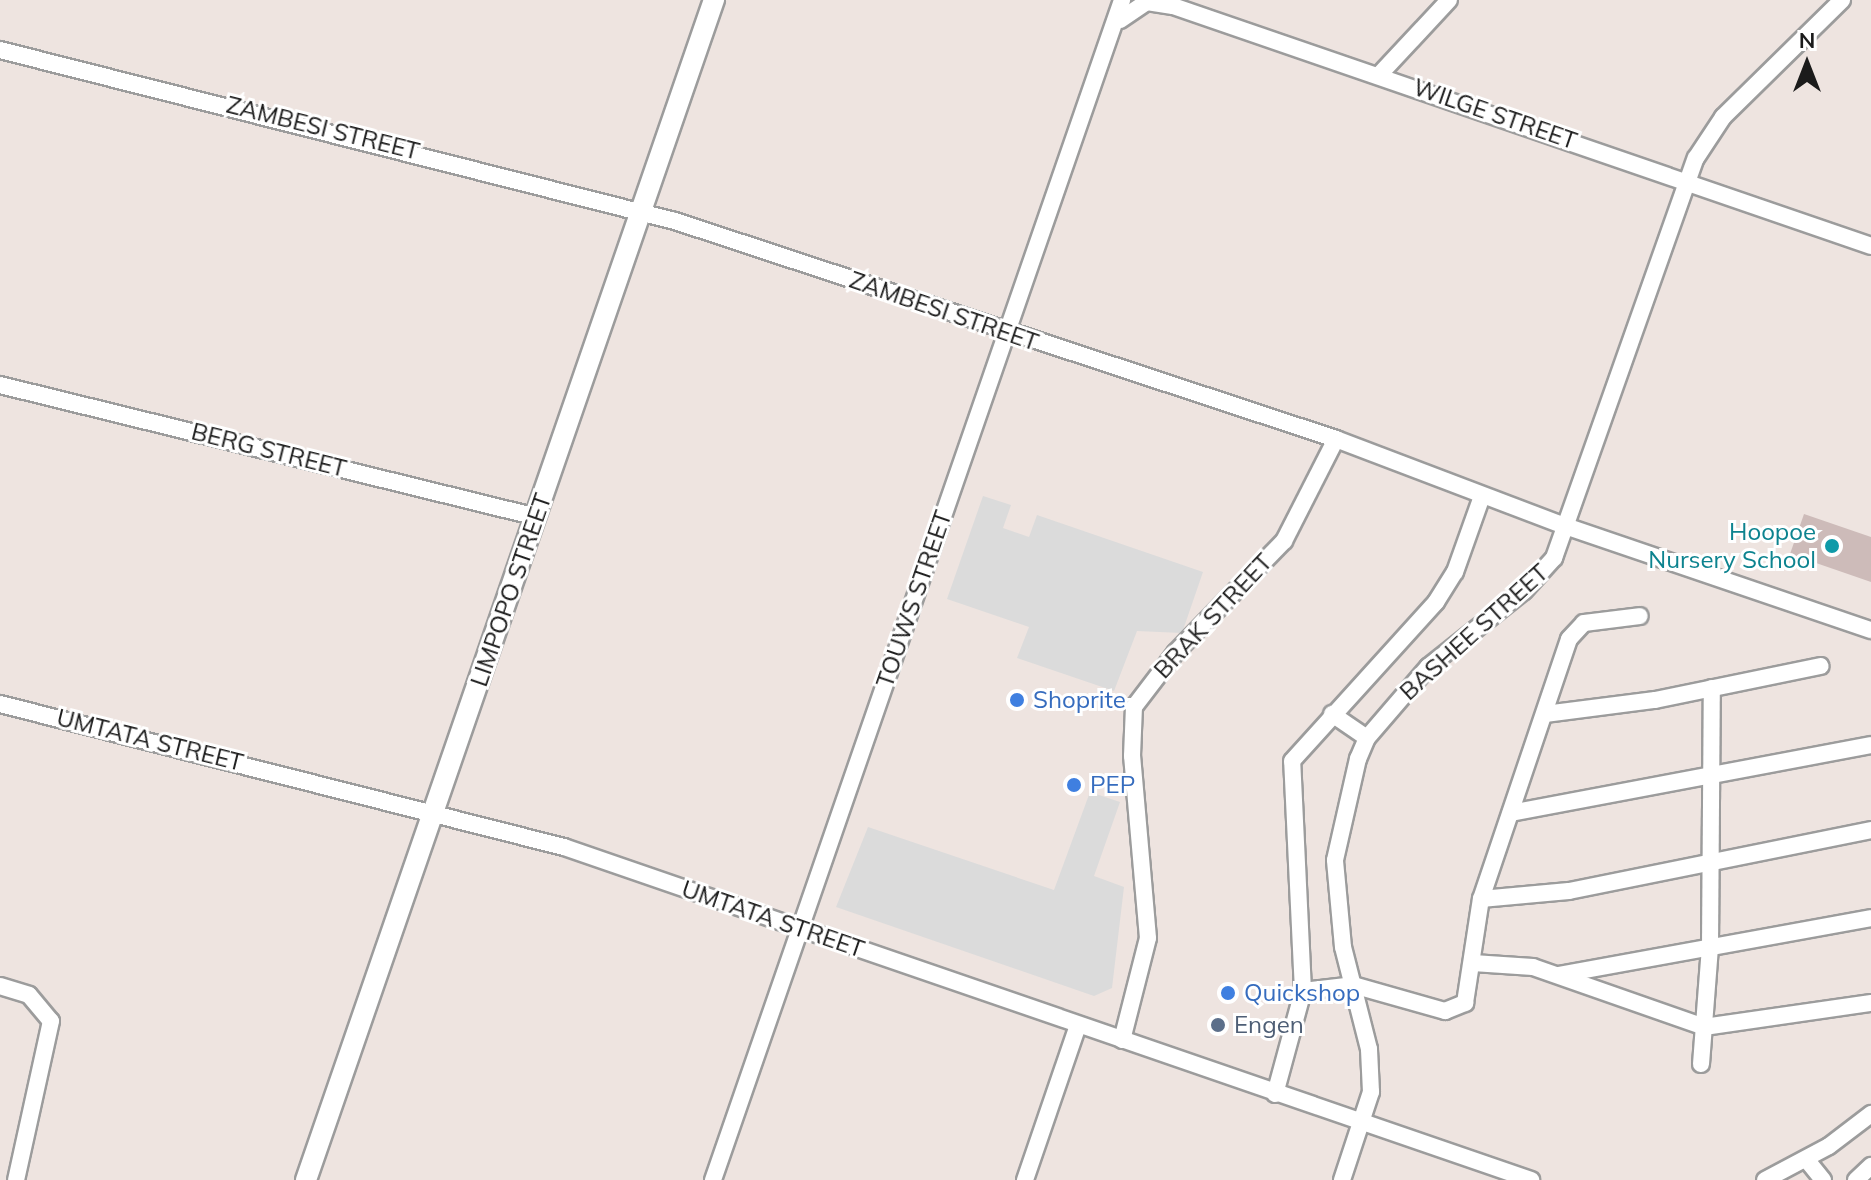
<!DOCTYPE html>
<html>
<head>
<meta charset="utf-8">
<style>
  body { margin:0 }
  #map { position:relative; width:1871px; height:1180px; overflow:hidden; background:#eee4e0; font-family:Mulish,sans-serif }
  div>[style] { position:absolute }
  .parking>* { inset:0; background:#dbdbdb }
  .building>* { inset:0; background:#cdbbb9 }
  .roads { filter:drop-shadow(2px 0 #9c9c9c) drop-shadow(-2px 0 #9c9c9c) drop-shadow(0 2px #9c9c9c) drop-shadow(0 -2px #9c9c9c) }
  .minor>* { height:16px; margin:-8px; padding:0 8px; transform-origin:8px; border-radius:8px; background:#fff }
  .tertiary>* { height:20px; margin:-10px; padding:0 10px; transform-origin:10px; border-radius:10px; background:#fff }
  .dots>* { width:22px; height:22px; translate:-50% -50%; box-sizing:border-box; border:4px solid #fff; border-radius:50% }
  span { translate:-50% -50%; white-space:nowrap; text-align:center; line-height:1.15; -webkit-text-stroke:6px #fff; paint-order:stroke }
  .street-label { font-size:24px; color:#1b1b1b }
  .culture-label { font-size:24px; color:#0d838f }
  .right { translate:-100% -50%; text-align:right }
  .shop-label { font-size:24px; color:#366cbe }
  .left { translate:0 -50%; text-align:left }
  .service-label { font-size:24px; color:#4e5e75 }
  .north { position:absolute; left:1767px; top:24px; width:80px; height:80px; -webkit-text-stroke:6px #fff; paint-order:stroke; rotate:0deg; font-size:22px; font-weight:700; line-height:32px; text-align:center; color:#1b1b1b }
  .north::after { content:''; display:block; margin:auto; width:28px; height:36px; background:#1b1b1b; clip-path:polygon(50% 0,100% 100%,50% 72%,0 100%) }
</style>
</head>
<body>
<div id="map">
  <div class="parking">
    <div style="clip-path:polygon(983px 496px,1011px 505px,1003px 528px,1029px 537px,1037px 515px,1203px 572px,1182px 633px,1137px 631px,1114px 691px,1017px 658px,1029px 627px,947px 599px)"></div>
    <div style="clip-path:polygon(1090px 792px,1120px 802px,1094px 876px,1124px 887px,1112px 988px,1094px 996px,836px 907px,868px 827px,1054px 890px)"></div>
  </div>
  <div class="building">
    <div style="clip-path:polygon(1804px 514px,1871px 537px,1871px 582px,1790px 554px)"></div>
  </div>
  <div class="roads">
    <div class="minor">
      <div style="left:1120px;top:20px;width:32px;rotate:-34deg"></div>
      <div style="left:1147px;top:2px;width:26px;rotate:9deg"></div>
      <div style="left:1173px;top:6px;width:738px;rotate:18.97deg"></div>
      <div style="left:0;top:50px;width:696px;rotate:14.22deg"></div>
      <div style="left:675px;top:221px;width:696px;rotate:18.25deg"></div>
      <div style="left:1336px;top:439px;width:248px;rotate:20.8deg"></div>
      <div style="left:1568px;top:527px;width:320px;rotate:18.8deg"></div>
      <div style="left:1380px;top:74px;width:101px;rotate:-47deg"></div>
      <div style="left:0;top:385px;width:553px;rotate:13.81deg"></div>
      <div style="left:0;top:704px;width:582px;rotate:14.23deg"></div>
      <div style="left:564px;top:847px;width:1023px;rotate:19deg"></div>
      <div style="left:1332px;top:714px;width:42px;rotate:34.4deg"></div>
      <div style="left:1545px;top:714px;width:111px;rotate:-7.3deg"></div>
      <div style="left:1655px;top:700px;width:169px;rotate:-11.6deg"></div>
      <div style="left:1511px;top:813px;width:366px;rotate:-10.7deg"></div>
      <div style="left:1481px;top:899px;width:88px;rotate:-5.2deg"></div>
      <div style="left:1569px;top:891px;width:308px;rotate:-11.4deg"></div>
      <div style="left:1473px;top:963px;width:60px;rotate:3.8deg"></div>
      <div style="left:1533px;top:967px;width:181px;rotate:19.3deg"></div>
      <div style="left:1704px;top:1027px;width:169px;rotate:-8.2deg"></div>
      <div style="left:1558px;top:975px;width:318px;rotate:-10.3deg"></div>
      <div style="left:0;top:986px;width:30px;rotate:17deg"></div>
      <div style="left:29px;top:995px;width:34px;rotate:50deg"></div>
      <div style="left:51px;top:1021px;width:163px;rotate:102.4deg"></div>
      <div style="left:1303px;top:991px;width:50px;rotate:-6.8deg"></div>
      <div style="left:1353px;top:985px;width:96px;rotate:15.8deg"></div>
      <div style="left:1445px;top:1011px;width:22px;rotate:-22deg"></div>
      <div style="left:1465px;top:1003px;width:105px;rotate:-81.3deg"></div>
      <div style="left:1481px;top:899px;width:274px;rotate:-71.3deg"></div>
      <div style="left:1569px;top:639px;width:22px;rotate:-47deg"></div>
      <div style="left:1584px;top:623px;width:56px;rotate:-7.1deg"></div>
      <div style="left:1122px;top:1040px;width:105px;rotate:-75.7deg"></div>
      <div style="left:1148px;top:938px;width:183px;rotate:-95deg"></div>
      <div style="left:1132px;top:756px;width:49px;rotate:-87.7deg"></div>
      <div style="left:1134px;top:707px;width:69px;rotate:-52.6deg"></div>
      <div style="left:1176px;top:652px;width:155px;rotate:-45.8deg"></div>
      <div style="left:1284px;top:541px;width:114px;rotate:-63deg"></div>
      <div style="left:1701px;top:1064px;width:116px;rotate:-85.6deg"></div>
      <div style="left:1710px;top:948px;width:260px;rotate:-89.6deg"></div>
      <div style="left:1275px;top:1094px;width:107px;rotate:-74.8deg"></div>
      <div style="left:1303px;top:991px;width:230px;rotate:-92.7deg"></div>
      <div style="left:1292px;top:761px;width:215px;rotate:-47.8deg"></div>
      <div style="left:1436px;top:602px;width:36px;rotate:-58deg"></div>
      <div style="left:1455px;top:572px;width:81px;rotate:-70.4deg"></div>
      <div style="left:1806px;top:1159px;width:27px;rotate:51deg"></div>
      <div style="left:713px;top:1180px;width:1249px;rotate:-70.88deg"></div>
      <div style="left:1025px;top:1180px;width:164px;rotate:-71.1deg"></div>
      <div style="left:1342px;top:1180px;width:93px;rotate:-71.8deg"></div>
      <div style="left:1371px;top:1092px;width:43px;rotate:-92.7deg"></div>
      <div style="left:1369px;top:1049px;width:105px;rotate:-104.3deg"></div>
      <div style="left:1343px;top:947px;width:87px;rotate:-95.3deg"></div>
      <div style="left:1335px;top:860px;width:104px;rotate:-77.2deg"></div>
      <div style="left:1358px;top:759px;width:23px;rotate:-67deg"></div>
      <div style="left:1367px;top:738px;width:94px;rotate:-49.3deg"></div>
      <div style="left:1428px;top:667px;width:122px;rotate:-38.4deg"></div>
      <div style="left:1524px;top:591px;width:45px;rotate:-47.7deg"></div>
      <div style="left:1554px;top:558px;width:424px;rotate:-70.5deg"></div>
      <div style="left:1696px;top:158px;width:49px;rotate:-56.6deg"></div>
      <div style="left:1723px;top:117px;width:167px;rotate:-44.5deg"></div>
      <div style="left:1765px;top:1180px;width:72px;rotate:-28deg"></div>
      <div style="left:1829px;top:1146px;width:53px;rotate:-37.3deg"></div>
      <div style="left:1856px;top:1180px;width:21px;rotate:-43deg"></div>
    </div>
    <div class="tertiary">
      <div style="left:306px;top:1180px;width:1249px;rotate:-70.93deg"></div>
    </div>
  </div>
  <div class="dots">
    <div style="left:1832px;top:546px;background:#0f9aa8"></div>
    <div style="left:1017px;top:700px;background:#3f7fe0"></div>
    <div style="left:1074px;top:785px;background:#3f7fe0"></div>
    <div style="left:1228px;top:993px;background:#3f7fe0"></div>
    <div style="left:1218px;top:1025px;background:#5c6f8a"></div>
  </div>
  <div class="street-label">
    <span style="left:1495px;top:114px;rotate:19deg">WILGE STREET</span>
    <span style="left:323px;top:128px;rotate:14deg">ZAMBESI STREET</span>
    <span style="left:944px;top:311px;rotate:19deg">ZAMBESI STREET</span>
    <span style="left:269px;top:450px;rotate:14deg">BERG STREET</span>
    <span style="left:511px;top:590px;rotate:-71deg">LIMPOPO STREET</span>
    <span style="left:914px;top:599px;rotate:-71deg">TOUWS STREET</span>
    <span style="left:1213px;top:616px;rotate:-47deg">BRAK STREET</span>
    <span style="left:1474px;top:632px;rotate:-42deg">BASHEE STREET</span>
    <span style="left:150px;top:740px;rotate:14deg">UMTATA STREET</span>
    <span style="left:773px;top:919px;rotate:19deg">UMTATA STREET</span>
  </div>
  <div class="culture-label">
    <span class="right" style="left:1816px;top:546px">Hoopoe<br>Nursery School</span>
  </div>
  <div class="shop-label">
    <span class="left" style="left:1033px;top:700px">Shoprite</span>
    <span class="left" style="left:1090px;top:785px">PEP</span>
    <span class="left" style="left:1244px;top:993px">Quickshop</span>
  </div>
  <div class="service-label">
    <span class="left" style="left:1234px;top:1025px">Engen</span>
  </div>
  <div class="north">N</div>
</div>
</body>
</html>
